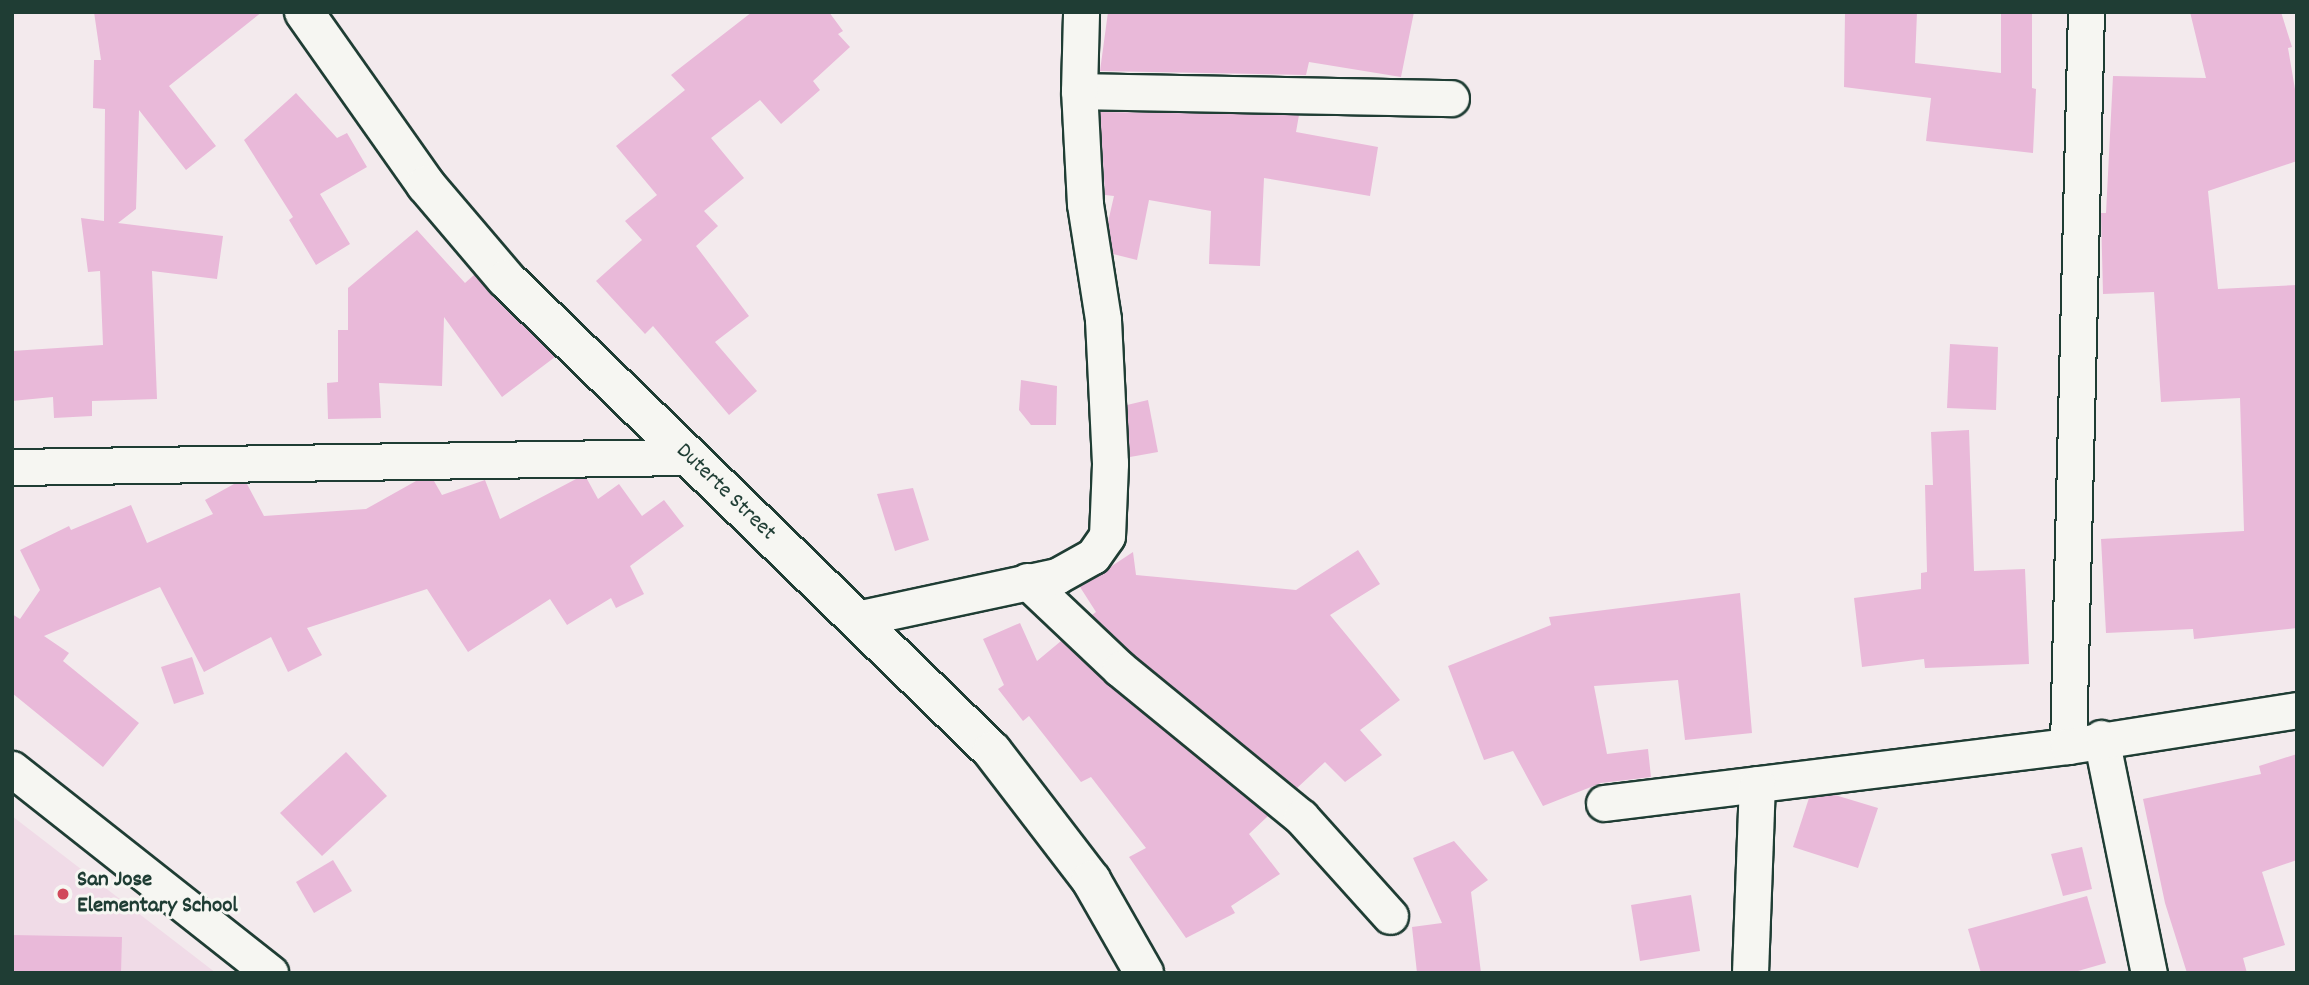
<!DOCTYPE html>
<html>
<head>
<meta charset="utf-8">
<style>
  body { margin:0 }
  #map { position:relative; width:2309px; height:985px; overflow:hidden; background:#f3eaed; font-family:Dekko,sans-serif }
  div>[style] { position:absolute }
  .built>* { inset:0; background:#f0dbe7 }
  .building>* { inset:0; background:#e9b9d9 }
  .roads { filter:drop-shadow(2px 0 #1f3d34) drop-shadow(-2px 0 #1f3d34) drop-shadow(0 2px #1f3d34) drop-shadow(0 -2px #1f3d34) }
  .minor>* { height:35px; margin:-17.5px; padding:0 17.5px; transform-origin:17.5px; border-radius:17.5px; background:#f6f6f2 }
  .secondary>* { height:38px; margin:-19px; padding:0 19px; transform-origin:19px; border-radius:19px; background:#f6f6f2 }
  .dots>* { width:19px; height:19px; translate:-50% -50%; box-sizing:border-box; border:4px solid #f6f6f2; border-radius:50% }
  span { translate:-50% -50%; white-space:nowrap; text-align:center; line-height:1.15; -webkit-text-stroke:6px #f6f6f2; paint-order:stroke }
  .street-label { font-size:23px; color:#1f3d34 }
  .poi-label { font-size:23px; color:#1f3d34; font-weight:700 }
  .left { translate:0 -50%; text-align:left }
  .frame { position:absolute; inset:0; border:14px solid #1f3d34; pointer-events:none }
</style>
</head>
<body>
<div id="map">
  <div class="built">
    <div style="clip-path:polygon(12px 816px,216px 973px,12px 973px)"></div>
  </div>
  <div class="building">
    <div style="clip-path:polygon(94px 12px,262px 12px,169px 86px,216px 146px,186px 170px,139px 110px,136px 209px,118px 223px,223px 236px,217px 279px,152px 271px,157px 399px,92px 401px,92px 416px,54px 418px,53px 397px,12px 401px,12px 351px,103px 345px,100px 271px,88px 272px,81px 218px,104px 221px,105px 109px,93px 108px,94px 60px,101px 60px)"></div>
    <div style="clip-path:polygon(752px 12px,829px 12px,843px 31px,838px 34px,850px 47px,813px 81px,820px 90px,781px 124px,760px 100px,711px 138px,744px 178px,704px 211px,718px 226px,696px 246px,749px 316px,715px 342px,757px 391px,729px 415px,653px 326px,645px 334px,596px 281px,642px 240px,625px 221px,657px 195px,616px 146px,685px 90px,671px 75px)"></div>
    <div style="clip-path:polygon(1108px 12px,1414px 12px,1401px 77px,1309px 62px,1306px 75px,1100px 71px)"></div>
    <div style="clip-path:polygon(1845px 12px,1917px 12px,1915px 63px,2001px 73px,2001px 14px,2032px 14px,2032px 88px,2036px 89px,2033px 153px,1926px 141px,1931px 98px,1844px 87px)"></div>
    <div style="clip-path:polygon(2190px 12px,2281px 12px,2292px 47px,2288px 48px,2297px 101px,2297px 161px,2208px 191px,2218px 289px,2297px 285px,2297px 628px,2194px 639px,2193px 629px,2106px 633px,2101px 539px,2244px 531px,2240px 398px,2161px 402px,2154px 292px,2103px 294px,2101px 213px,2106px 213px,2113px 76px,2206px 78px)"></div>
    <div style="clip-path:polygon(296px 93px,337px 138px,347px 133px,367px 167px,320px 194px,350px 244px,316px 265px,289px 220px,293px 217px,244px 140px)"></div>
    <div style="clip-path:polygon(1100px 112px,1299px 115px,1296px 132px,1378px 147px,1370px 196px,1264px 178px,1260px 266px,1209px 264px,1211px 211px,1149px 200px,1137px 260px,1113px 254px,1108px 222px,1114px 196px,1105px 195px)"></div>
    <div style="clip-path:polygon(417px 230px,465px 283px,474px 275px,555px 357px,502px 397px,444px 317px,442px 386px,379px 383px,381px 418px,328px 419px,327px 383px,338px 382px,338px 330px,348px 330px,348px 288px)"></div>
    <div style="clip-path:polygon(1950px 344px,1998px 347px,1996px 410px,1947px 408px)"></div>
    <div style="clip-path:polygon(1021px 380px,1057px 386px,1056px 425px,1031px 425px,1019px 410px)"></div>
    <div style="clip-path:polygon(1148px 400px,1158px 452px,1130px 457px,1127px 405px)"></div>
    <div style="clip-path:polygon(1969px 430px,1974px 571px,2025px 569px,2029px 664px,1925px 668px,1924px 659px,1862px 667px,1854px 598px,1921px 589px,1921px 573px,1927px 572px,1925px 485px,1933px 485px,1931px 432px)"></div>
    <div style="clip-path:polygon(576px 479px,587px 479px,598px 499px,619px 484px,642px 516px,664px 500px,684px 526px,630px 566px,644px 594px,616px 608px,611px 598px,567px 625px,550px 599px,468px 652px,427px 589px,307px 628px,322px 655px,288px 672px,271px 637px,204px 672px,160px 587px,44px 636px,69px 653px,63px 661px,139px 723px,103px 767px,12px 693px,12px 614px,20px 619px,40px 590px,20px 550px,69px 526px,71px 530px,131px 505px,147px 543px,213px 514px,205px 500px,234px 484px,247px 484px,264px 516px,366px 509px,416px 481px,434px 481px,442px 495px,485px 480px,500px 519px)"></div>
    <div style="clip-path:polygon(913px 488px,929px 540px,895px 551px,877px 494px)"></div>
    <div style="clip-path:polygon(1358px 550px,1380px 584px,1330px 615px,1400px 700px,1360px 730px,1382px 755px,1345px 782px,1325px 762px,1297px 788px,1133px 654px,1092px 615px,1096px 612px,1080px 587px,1133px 552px,1136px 575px,1296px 590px)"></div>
    <div style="clip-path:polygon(1740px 593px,1752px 733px,1685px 740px,1678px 680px,1594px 686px,1607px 754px,1648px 749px,1651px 777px,1601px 783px,1543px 806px,1513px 751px,1484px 760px,1448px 666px,1551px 625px,1549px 617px)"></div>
    <div style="clip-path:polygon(1020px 623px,1037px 661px,1061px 641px,1268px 816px,1249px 834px,1280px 874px,1231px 906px,1235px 913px,1186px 938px,1129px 857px,1146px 848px,1091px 777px,1081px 782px,1029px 716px,1023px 721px,998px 689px,1004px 685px,983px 639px)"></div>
    <div style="clip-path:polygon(192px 657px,204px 694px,174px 704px,161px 667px)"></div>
    <div style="clip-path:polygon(346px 752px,387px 796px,322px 856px,280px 813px)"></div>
    <div style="clip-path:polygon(2297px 754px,2297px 860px,2262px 872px,2285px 945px,2243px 958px,2247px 973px,2187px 973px,2165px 903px,2143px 799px,2261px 774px,2259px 766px)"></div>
    <div style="clip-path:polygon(1835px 795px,1878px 808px,1858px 868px,1793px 847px,1809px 798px)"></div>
    <div style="clip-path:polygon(1454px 841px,1488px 880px,1471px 892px,1481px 973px,1417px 973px,1412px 927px,1442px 923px,1413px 858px)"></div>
    <div style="clip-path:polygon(2082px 847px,2092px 889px,2063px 896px,2051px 854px)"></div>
    <div style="clip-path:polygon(333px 860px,352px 891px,314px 913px,296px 882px)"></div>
    <div style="clip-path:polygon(1691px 895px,1700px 951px,1640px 961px,1631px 905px)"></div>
    <div style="clip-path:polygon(2087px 896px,2106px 963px,2071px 973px,1981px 973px,1968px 929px)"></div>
    <div style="clip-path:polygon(12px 935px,122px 937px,121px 973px,12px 973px)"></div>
  </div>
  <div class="roads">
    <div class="minor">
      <div style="left:1079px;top:91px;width:372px;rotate:1.1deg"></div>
      <div style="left:12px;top:467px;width:677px;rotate:-0.85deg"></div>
      <div style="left:1027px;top:581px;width:128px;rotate:43.4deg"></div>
      <div style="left:1120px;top:669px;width:234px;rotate:39.3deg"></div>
      <div style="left:1301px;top:817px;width:133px;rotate:48deg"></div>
      <div style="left:856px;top:619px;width:206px;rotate:-12.1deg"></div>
      <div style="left:1057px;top:576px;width:41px;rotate:-29.1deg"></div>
      <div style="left:1093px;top:556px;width:24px;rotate:-55deg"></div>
      <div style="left:1107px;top:536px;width:73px;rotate:-87.6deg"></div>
      <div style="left:1110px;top:463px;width:144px;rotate:-92.8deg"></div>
      <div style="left:1103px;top:319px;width:116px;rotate:-98.9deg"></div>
      <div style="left:1085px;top:204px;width:113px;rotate:-93deg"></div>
      <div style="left:1079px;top:91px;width:79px;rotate:-88.5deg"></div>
      <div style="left:2101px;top:738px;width:240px;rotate:78.5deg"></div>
      <div style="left:2068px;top:746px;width:734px;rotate:-88.6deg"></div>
      <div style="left:12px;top:769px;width:329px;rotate:38.3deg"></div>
      <div style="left:1604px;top:803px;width:467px;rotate:-7deg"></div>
      <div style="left:2068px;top:746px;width:232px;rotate:-8.9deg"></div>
      <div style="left:1750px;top:973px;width:189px;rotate:-87.9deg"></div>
    </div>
    <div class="secondary">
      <div style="left:304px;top:12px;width:212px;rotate:54.8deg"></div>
      <div style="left:426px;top:185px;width:123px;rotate:49.6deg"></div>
      <div style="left:506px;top:279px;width:677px;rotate:44.16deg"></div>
      <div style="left:992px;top:751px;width:163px;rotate:52.5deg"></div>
      <div style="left:1091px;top:880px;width:107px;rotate:60.3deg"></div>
    </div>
  </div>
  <div class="dots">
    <div style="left:63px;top:894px;background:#d1495b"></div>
  </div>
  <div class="street-label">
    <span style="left:725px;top:493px;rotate:44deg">Duterte Street</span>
  </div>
  <div class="poi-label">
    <span class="left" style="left:77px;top:894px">San Jose<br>Elementary School</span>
  </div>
  <div class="frame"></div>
</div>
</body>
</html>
